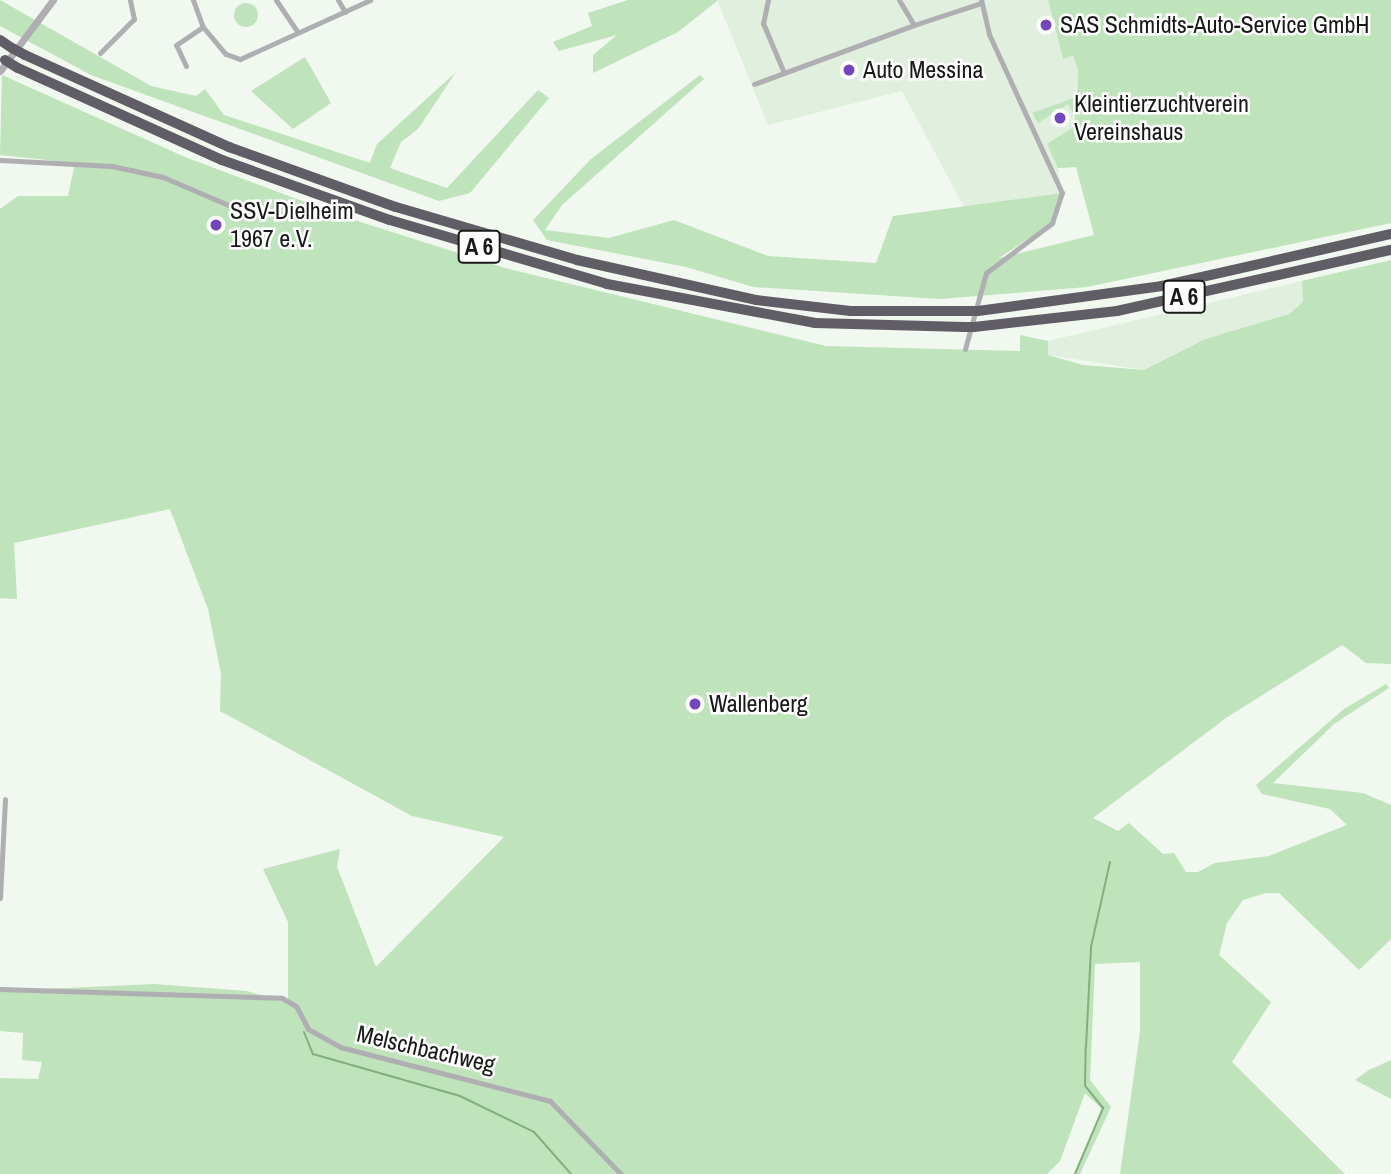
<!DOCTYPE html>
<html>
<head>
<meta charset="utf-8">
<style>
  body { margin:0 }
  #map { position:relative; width:1391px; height:1174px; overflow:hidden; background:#f0f8ef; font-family:"Archivo Narrow",sans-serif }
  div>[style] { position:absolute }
  .built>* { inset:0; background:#e1efdf }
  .green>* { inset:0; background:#bfe3ba }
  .round { border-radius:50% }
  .stream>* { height:2px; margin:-1px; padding:0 1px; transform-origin:1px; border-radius:1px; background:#82b07c }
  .minor>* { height:5px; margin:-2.5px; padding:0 2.5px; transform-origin:2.5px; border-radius:2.5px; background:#afaeb2 }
  .tertiary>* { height:7px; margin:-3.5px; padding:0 3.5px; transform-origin:3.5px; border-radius:3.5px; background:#afaeb2 }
  .motorway>* { height:10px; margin:-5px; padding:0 5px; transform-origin:5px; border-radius:5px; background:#605d66 }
  .motorway-bridge>* { height:10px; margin:-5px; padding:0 5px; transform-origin:5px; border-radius:5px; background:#605d66 }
  .dots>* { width:19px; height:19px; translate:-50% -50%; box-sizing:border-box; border:4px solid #fff; border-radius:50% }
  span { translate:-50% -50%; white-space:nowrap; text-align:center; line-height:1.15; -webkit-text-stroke:5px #fff; paint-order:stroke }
  .shield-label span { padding:2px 5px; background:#fff; border:2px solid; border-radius:5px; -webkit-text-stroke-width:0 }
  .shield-label { font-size:23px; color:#171a16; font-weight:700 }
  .poi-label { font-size:24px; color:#171a16 }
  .left { translate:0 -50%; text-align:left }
  .street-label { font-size:24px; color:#171a16 }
</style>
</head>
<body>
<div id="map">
  <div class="built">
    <div style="clip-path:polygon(717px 0,1048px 0,1063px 59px,1073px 56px,1078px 70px,1072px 128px,1076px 167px,1058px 168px,1062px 193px,964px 207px,902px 91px,768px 125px)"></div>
    <div style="clip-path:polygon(1302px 281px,1303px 302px,1289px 314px,1205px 339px,1144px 370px,1048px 355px,1048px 341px)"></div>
  </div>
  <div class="green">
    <div style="clip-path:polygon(0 0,151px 86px,196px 96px,205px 89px,224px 115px,370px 163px,377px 144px,456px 72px,418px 129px,401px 142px,390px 168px,447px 188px,538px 90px,549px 98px,470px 193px,439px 201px,91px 75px,0 26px)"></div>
    <div style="clip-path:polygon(628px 0,717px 0,717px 1px,678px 32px,593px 73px,593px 55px,617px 35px,559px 51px,553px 42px,592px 26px,588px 13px)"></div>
    <div style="clip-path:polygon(1048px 0,1391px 0,1391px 223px,1087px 287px,940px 299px,753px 287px,686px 267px,547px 240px,533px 220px,591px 159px,700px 75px,704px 79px,562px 205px,545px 230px,609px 238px,674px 220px,768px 256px,876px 263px,893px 216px,1062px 193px,1052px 223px,999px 258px,1094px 235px,1076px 167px,1058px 168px,1047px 144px,1072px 128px,1075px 117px,1068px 104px,1038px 123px,1032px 113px,1077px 97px,1078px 70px,1073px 56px,1063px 59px)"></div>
    <div class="round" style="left:234px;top:3px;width:24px;height:24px"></div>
    <div style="clip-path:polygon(305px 57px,331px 103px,293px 129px,251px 91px)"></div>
    <div style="clip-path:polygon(2px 75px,185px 157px,345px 217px,505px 268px,826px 346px,1020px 351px,1020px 335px,1048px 341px,1048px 355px,1083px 365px,1144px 370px,1205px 339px,1289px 314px,1303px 302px,1302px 281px,1391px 260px,1391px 664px,1366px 663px,1342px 645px,1226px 718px,1093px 818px,1118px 831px,1129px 823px,1163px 854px,1174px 853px,1186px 872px,1198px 872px,1215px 863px,1269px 856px,1347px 825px,1330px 809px,1262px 794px,1256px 785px,1344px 709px,1386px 684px,1389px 688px,1334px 724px,1273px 783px,1363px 793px,1391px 805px,1391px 939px,1359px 970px,1279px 893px,1266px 893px,1243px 900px,1227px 923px,1219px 955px,1271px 1002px,1232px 1062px,1345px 1174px,1120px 1174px,1140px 1032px,1140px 962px,1095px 964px,1090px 1080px,1111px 1107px,1080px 1174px,1074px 1174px,1102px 1109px,1085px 1093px,1060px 1161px,1047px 1174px,0 1174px,0 1078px,38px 1079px,42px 1062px,22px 1060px,23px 1033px,0 1031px,0 991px,154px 984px,247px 991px,288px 1003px,288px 922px,263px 869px,340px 849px,337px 867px,376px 967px,504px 837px,412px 816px,220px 711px,221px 674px,208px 609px,170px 509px,14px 543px,17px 599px,0 598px,0 209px,18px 196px,68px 196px,75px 163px,0 155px)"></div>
    <div style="clip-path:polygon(1391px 1060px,1391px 1099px,1355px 1080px,1369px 1070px)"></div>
  </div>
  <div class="stream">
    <div style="left:304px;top:1032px;width:24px;rotate:68deg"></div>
    <div style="left:313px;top:1054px;width:153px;rotate:15.9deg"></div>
    <div style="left:460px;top:1096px;width:82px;rotate:25.9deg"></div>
    <div style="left:534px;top:1132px;width:56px;rotate:48.6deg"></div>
    <div style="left:1075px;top:1174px;width:72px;rotate:-67deg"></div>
    <div style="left:1103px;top:1108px;width:28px;rotate:-129deg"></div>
    <div style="left:1085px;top:1086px;width:39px;rotate:-89deg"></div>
    <div style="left:1086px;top:1047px;width:100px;rotate:-87.1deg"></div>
    <div style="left:1091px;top:947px;width:87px;rotate:-77.4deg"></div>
  </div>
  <div class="minor">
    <div style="left:193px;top:0;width:29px;rotate:70deg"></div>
    <div style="left:203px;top:27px;width:35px;rotate:50deg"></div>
    <div style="left:226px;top:54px;width:15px;rotate:20deg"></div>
    <div style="left:240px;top:59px;width:143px;rotate:-24.4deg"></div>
    <div style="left:276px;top:0;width:37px;rotate:56deg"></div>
    <div style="left:338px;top:0;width:14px;rotate:60deg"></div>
    <div style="left:768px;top:0;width:24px;rotate:102deg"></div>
    <div style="left:763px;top:23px;width:54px;rotate:67.2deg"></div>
    <div style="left:899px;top:0;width:29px;rotate:59deg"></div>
    <div style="left:914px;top:25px;width:71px;rotate:-18.2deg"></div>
    <div style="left:100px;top:53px;width:48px;rotate:-45deg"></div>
    <div style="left:134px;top:19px;width:19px;rotate:-102deg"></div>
    <div style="left:186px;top:66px;width:23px;rotate:-115deg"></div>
    <div style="left:176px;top:45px;width:32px;rotate:-34deg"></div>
    <div style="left:754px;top:84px;width:171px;rotate:-20.2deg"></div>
    <div style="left:0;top:160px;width:112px;rotate:3.1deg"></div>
    <div style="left:112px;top:166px;width:52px;rotate:12.2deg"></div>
    <div style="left:163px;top:177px;width:99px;rotate:23.2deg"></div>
    <div style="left:965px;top:349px;width:79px;rotate:-74.6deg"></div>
    <div style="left:986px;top:273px;width:83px;rotate:-37.1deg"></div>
    <div style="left:1052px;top:223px;width:32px;rotate:-72deg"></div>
    <div style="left:1062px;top:193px;width:175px;rotate:-114.7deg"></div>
    <div style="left:989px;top:34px;width:35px;rotate:-103deg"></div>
    <div style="left:0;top:898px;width:99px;rotate:-87.1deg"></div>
    <div style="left:0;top:989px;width:282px;rotate:1.8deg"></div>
    <div style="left:282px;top:998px;width:16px;rotate:30deg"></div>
    <div style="left:296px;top:1006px;width:26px;rotate:62deg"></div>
    <div style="left:308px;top:1029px;width:37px;rotate:29deg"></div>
    <div style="left:340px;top:1047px;width:217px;rotate:14.4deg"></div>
    <div style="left:550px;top:1101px;width:102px;rotate:45.8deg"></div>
  </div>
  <div class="tertiary">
    <div style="left:0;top:71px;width:89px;rotate:-53.3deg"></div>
  </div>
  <div class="motorway">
    <div style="left:0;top:40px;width:14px;rotate:34deg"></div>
    <div style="left:25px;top:55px;width:224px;rotate:24.3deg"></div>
    <div style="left:229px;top:147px;width:177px;rotate:19.8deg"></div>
    <div style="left:396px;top:207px;width:189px;rotate:16.3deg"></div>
    <div style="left:577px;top:260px;width:183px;rotate:12.6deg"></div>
    <div style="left:756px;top:300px;width:95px;rotate:6.7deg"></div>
    <div style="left:850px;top:311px;width:118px"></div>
    <div style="left:18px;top:68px;width:224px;rotate:24.3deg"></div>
    <div style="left:222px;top:160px;width:178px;rotate:19.7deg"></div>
    <div style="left:390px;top:220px;width:226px;rotate:16.4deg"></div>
    <div style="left:607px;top:284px;width:212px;rotate:10.6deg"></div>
    <div style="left:815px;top:323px;width:150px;rotate:1.5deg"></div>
    <div style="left:978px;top:311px;width:186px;rotate:-7.7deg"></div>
    <div style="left:1162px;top:286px;width:235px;rotate:-12.8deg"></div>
    <div style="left:974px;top:327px;width:144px;rotate:-6.4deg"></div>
    <div style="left:1117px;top:311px;width:281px;rotate:-12.6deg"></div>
  </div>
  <div class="motorway-bridge">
    <div style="left:12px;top:48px;width:15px;rotate:28deg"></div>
    <div style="left:5px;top:60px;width:15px;rotate:32deg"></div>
    <div style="left:968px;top:311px;width:10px"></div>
    <div style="left:965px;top:327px;width:9px"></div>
  </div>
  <div class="dots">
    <div style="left:1046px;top:25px;background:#7445bc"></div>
    <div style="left:849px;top:70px;background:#7445bc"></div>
    <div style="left:1060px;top:118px;background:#7445bc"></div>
    <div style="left:216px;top:225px;background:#7445bc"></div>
    <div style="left:695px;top:704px;background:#7445bc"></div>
  </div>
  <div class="shield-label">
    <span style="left:479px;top:247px">A 6</span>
    <span style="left:1184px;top:297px">A 6</span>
  </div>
  <div class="poi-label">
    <span class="left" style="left:1060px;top:25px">SAS Schmidts-Auto-Service GmbH</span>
    <span class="left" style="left:863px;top:70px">Auto Messina</span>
    <span class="left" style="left:1074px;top:118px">Kleintierzuchtverein<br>Vereinshaus</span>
    <span class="left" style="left:230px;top:225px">SSV-Dielheim<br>1967 e.V.</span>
    <span class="left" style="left:709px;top:704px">Wallenberg</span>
  </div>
  <div class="street-label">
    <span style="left:426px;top:1049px;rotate:13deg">Melschbachweg</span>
  </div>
</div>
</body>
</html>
